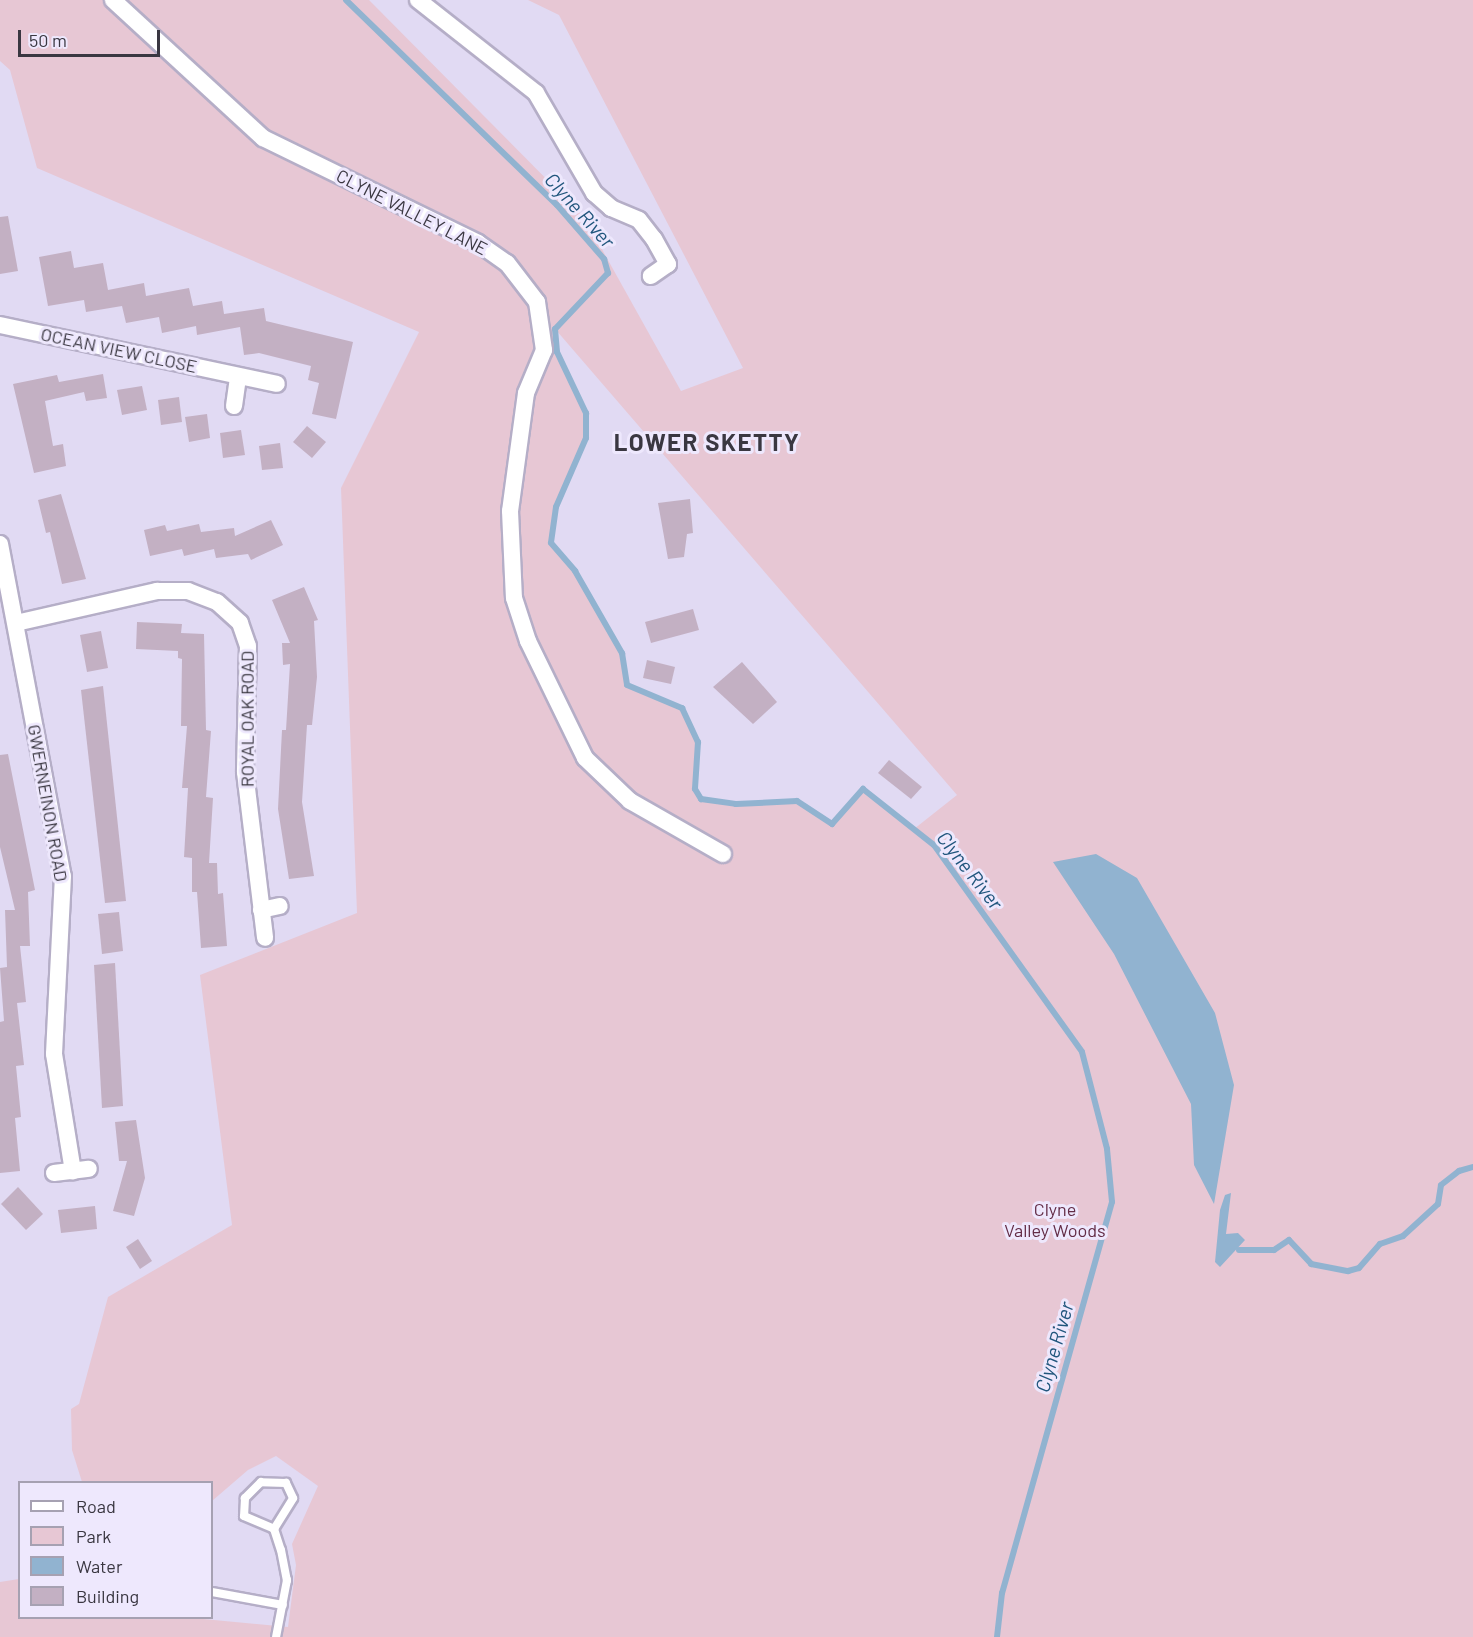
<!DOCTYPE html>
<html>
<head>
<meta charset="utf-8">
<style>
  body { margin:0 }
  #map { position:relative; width:1473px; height:1637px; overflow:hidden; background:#e1daf3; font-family:Barlow,sans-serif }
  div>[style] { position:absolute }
  .green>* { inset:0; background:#e7c7d4 }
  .water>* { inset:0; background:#91b3d0 }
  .stream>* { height:6px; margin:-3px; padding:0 3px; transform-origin:3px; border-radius:3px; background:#91b3d0 }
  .building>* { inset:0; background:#c3b0c3 }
  .roads { filter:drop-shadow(2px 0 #b5aec7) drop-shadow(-2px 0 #b5aec7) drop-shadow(0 2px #b5aec7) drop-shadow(0 -2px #b5aec7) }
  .lane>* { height:8px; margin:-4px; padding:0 4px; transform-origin:4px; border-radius:4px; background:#fff }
  .street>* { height:16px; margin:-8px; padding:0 8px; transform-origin:8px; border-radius:8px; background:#fff }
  span { translate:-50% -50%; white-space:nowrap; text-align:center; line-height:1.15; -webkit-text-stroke:6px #eee8fd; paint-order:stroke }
  .street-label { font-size:18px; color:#3a3741 }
  .park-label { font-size:18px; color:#632c46 }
  .water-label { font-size:20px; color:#21567d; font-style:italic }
  .district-label { font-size:24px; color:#3a3741; font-weight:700; letter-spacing:1.5px }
  .legend { position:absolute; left:18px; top:1481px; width:195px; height:138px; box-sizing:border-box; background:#eee8fd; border:2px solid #a6a1b2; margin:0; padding:8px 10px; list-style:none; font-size:18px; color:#3a3741 }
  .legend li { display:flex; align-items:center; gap:12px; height:30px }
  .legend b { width:30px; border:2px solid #a6a1b2 }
  .scale { position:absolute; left:18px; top:30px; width:142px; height:27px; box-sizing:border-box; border:3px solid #3a3741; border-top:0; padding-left:8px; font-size:18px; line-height:21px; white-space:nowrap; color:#3a3741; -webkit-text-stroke:4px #eee8fd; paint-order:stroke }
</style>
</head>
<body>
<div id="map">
  <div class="green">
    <div style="clip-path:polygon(evenodd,0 0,369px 0,584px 217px,681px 391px,743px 368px,559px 15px,528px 0,1473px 0,1473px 1637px,0 1637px,0 1582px,19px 1579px,20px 1618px,193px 1618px,288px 1627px,296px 1565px,292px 1544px,318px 1486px,276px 1456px,248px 1470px,212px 1501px,212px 1482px,82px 1482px,72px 1450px,71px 1409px,79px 1404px,108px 1297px,232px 1225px,200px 975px,357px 913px,341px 488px,419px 332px,37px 168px,10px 70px,0 61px,0 0,556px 330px,957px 795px,914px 829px,863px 789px,832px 823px,797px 801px,736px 804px,701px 799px,695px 789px,698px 742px,682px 708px,627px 685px,622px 653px,575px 571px,551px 543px,556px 507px,586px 438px,586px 413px,557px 352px,556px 330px)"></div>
  </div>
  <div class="water">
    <div style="clip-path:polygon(1096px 854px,1137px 878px,1215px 1013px,1234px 1085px,1214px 1204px,1194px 1165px,1191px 1104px,1114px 954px,1053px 862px)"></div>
    <div style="clip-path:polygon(1231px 1193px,1226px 1234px,1238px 1233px,1245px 1240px,1220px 1267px,1215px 1262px,1220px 1210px,1225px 1195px)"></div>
  </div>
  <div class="stream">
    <div style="left:346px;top:0;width:294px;rotate:44.2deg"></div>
    <div style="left:557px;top:205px;width:72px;rotate:49deg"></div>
    <div style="left:604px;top:259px;width:15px;rotate:74deg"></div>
    <div style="left:608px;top:273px;width:77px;rotate:133.4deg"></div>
    <div style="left:555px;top:329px;width:23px;rotate:85deg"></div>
    <div style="left:557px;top:352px;width:68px;rotate:64.6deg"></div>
    <div style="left:586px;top:413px;width:25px;rotate:90deg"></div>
    <div style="left:586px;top:438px;width:75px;rotate:113.5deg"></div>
    <div style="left:556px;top:507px;width:36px;rotate:98deg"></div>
    <div style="left:551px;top:543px;width:37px;rotate:49deg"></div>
    <div style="left:575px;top:571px;width:95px;rotate:60.2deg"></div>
    <div style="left:622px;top:653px;width:32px;rotate:81deg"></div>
    <div style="left:627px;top:685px;width:60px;rotate:22.7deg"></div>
    <div style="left:682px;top:708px;width:38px;rotate:65deg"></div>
    <div style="left:698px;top:742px;width:47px;rotate:93.7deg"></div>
    <div style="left:695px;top:789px;width:12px;rotate:59deg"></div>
    <div style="left:701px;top:799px;width:35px;rotate:8deg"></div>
    <div style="left:736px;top:804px;width:61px;rotate:-2.8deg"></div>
    <div style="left:797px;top:801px;width:42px;rotate:33.3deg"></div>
    <div style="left:832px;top:824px;width:47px;rotate:-48.5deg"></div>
    <div style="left:863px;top:789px;width:90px;rotate:38.3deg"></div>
    <div style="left:934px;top:845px;width:254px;rotate:54.4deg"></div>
    <div style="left:1082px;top:1052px;width:100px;rotate:75.5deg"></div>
    <div style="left:1107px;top:1149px;width:53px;rotate:84.6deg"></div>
    <div style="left:1112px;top:1202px;width:406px;rotate:105.7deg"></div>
    <div style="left:1002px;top:1593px;width:44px;rotate:96.5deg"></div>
    <div style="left:1239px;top:1250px;width:35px"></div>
    <div style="left:1274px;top:1250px;width:18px;rotate:-34deg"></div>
    <div style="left:1289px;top:1240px;width:33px;rotate:47deg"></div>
    <div style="left:1311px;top:1264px;width:38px;rotate:11deg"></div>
    <div style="left:1348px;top:1271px;width:11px;rotate:-15deg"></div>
    <div style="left:1359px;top:1268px;width:32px;rotate:-49deg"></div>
    <div style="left:1380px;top:1244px;width:24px;rotate:-19deg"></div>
    <div style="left:1403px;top:1236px;width:47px;rotate:-42.4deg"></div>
    <div style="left:1438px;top:1204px;width:19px;rotate:-81deg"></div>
    <div style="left:1441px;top:1185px;width:23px;rotate:-38deg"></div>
    <div style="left:1459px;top:1171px;width:15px;rotate:-16deg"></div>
  </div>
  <div class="building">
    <div style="clip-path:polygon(8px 216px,18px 271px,0 274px,0 217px)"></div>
    <div style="clip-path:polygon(71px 251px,74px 268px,103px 263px,108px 290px,144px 283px,146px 296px,189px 288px,193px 306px,222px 301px,224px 314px,264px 308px,266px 321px,353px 342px,336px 419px,312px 414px,319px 383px,308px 380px,311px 366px,259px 353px,244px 355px,240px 327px,197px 335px,196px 326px,162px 333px,159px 317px,126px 323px,122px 306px,86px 312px,84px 300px,48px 306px,39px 257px)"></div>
    <div style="clip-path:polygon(103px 374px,107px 398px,86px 401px,84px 392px,45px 401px,53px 446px,63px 444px,66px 466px,34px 473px,13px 384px,57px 375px,59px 382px)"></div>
    <div style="clip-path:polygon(142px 386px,147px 410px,122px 415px,117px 390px)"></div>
    <div style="clip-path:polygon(179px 397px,182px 422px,161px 425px,158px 400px)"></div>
    <div style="clip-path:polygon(207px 414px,210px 438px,189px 442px,185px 417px)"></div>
    <div style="clip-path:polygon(307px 426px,326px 442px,312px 458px,293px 442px)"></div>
    <div style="clip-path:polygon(241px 430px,245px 455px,223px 458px,220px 433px)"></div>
    <div style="clip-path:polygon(280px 443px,283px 468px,262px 470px,259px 446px)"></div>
    <div style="clip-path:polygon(61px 494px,86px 579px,62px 584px,50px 532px,46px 533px,38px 500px)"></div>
    <div style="clip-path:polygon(690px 499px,693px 533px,687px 534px,684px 557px,668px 559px,658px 503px)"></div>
    <div style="clip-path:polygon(271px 520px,283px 545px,251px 560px,248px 554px,216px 558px,214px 549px,184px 556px,182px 549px,150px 556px,144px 530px,165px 525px,167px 531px,199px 524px,201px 532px,234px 528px,235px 536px)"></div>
    <div style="clip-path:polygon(304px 587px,318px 620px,314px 621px,317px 677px,312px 725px,307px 725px,302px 802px,314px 876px,289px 879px,278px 809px,282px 730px,286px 730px,290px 664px,283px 665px,282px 643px,290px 643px,272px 600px)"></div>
    <div style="clip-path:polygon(693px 609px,699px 630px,651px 643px,645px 622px)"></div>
    <div style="clip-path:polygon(137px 622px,182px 624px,181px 633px,204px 634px,206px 730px,211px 731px,206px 797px,213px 798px,209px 863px,217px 863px,218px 894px,223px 893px,227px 946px,201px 948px,197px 892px,192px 892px,192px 858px,184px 857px,188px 788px,182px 788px,187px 726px,181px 726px,182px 659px,178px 658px,178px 651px,136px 649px)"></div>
    <div style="clip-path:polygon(101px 631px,108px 668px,87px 672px,80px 635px)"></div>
    <div style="clip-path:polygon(647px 660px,675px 667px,671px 684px,643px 678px)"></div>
    <div style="clip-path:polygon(742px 662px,777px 702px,753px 724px,713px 687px)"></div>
    <div style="clip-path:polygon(103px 686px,126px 901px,105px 903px,81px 690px)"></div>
    <div style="clip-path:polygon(8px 754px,35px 890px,28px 892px,30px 946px,20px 946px,26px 1002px,17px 1003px,24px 1065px,16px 1066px,21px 1117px,15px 1118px,20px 1171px,0 1173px,0 1022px,4px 1021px,0 968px,7px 967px,5px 910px,15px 910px,0 847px,0 755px)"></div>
    <div style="clip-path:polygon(889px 760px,922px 787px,911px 799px,878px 773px)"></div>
    <div style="clip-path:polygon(119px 912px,123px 951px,102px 954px,98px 914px)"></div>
    <div style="clip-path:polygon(115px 963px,123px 1106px,102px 1108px,94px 965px)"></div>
    <div style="clip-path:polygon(136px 1120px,145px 1178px,134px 1216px,113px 1211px,127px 1161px,119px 1161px,115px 1122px)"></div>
    <div style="clip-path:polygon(18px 1187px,43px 1214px,26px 1230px,1px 1204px)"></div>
    <div style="clip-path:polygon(95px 1206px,97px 1229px,61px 1233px,58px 1210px)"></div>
    <div style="clip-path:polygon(138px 1239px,152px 1261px,140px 1269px,126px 1247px)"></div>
  </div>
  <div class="roads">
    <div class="lane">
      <div style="left:274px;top:1529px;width:36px;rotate:-58deg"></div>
      <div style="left:293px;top:1498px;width:17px;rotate:-115deg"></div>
      <div style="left:286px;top:1483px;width:25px;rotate:-178deg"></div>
      <div style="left:261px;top:1482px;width:23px;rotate:135deg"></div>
      <div style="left:245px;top:1498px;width:18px;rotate:93deg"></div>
      <div style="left:244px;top:1516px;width:33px;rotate:23deg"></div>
      <div style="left:274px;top:1529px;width:22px;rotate:72deg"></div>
      <div style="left:281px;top:1550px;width:31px;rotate:79deg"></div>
      <div style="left:287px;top:1580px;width:58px;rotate:100.9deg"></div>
      <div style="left:212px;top:1592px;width:72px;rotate:10.4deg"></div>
    </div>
    <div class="street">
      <div style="left:113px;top:0;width:204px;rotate:42.6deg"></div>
      <div style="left:263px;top:138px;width:239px;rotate:26deg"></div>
      <div style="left:478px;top:243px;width:35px;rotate:35deg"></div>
      <div style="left:507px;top:263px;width:49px;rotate:52.4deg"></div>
      <div style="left:537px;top:302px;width:49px;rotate:81.7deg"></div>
      <div style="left:544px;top:350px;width:47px;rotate:112.7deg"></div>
      <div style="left:526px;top:393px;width:119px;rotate:97.7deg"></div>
      <div style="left:510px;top:511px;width:87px;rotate:87.4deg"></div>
      <div style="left:514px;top:598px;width:45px;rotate:72deg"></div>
      <div style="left:528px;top:641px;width:130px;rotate:64deg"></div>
      <div style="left:585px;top:758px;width:62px;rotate:43.7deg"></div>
      <div style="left:630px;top:801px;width:107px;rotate:29.7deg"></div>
      <div style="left:418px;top:0;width:150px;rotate:38.2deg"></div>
      <div style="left:536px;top:93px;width:116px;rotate:59.9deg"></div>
      <div style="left:594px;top:193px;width:23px;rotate:41deg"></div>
      <div style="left:611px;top:208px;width:30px;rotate:23deg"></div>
      <div style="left:639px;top:220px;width:24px;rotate:52deg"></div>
      <div style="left:654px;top:239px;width:29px;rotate:61deg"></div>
      <div style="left:668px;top:264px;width:21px;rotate:145deg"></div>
      <div style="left:0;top:325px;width:283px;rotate:12deg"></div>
      <div style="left:234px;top:406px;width:30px;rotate:-82deg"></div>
      <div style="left:0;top:544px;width:338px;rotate:79.3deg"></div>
      <div style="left:63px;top:876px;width:178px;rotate:92.9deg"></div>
      <div style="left:54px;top:1054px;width:119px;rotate:80.8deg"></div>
      <div style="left:16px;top:623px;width:145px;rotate:-12.8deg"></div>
      <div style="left:157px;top:591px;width:31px"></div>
      <div style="left:188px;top:591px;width:31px;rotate:21deg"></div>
      <div style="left:217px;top:602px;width:31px;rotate:42deg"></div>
      <div style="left:240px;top:623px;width:24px;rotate:71deg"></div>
      <div style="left:248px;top:646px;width:126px;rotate:91.4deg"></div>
      <div style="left:245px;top:772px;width:167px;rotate:83.1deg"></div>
      <div style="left:261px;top:910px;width:19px;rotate:-12deg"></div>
      <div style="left:54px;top:1173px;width:35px;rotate:-7deg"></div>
    </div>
  </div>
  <div class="street-label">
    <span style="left:412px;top:212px;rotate:27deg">CLYNE VALLEY LANE</span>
    <span style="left:119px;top:350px;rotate:12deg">OCEAN VIEW CLOSE</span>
    <span style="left:247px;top:719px;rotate:-90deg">ROYAL OAK ROAD</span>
    <span style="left:48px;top:803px;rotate:80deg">GWERNEINON ROAD</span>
  </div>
  <div class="park-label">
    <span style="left:1055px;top:1220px">Clyne<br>Valley Woods</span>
  </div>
  <div class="water-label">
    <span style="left:580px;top:210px;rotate:48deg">Clyne River</span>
    <span style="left:970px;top:870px;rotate:52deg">Clyne River</span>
    <span style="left:1054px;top:1347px;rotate:-74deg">Clyne River</span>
  </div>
  <div class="district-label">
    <span style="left:707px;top:442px">LOWER SKETTY</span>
  </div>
  <ul class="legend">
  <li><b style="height:8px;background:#fff"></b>Road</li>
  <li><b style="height:16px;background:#e7c7d4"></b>Park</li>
  <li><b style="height:16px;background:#91b3d0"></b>Water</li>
  <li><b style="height:16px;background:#c3b0c3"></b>Building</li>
  </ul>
  <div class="scale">50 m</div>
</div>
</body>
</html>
